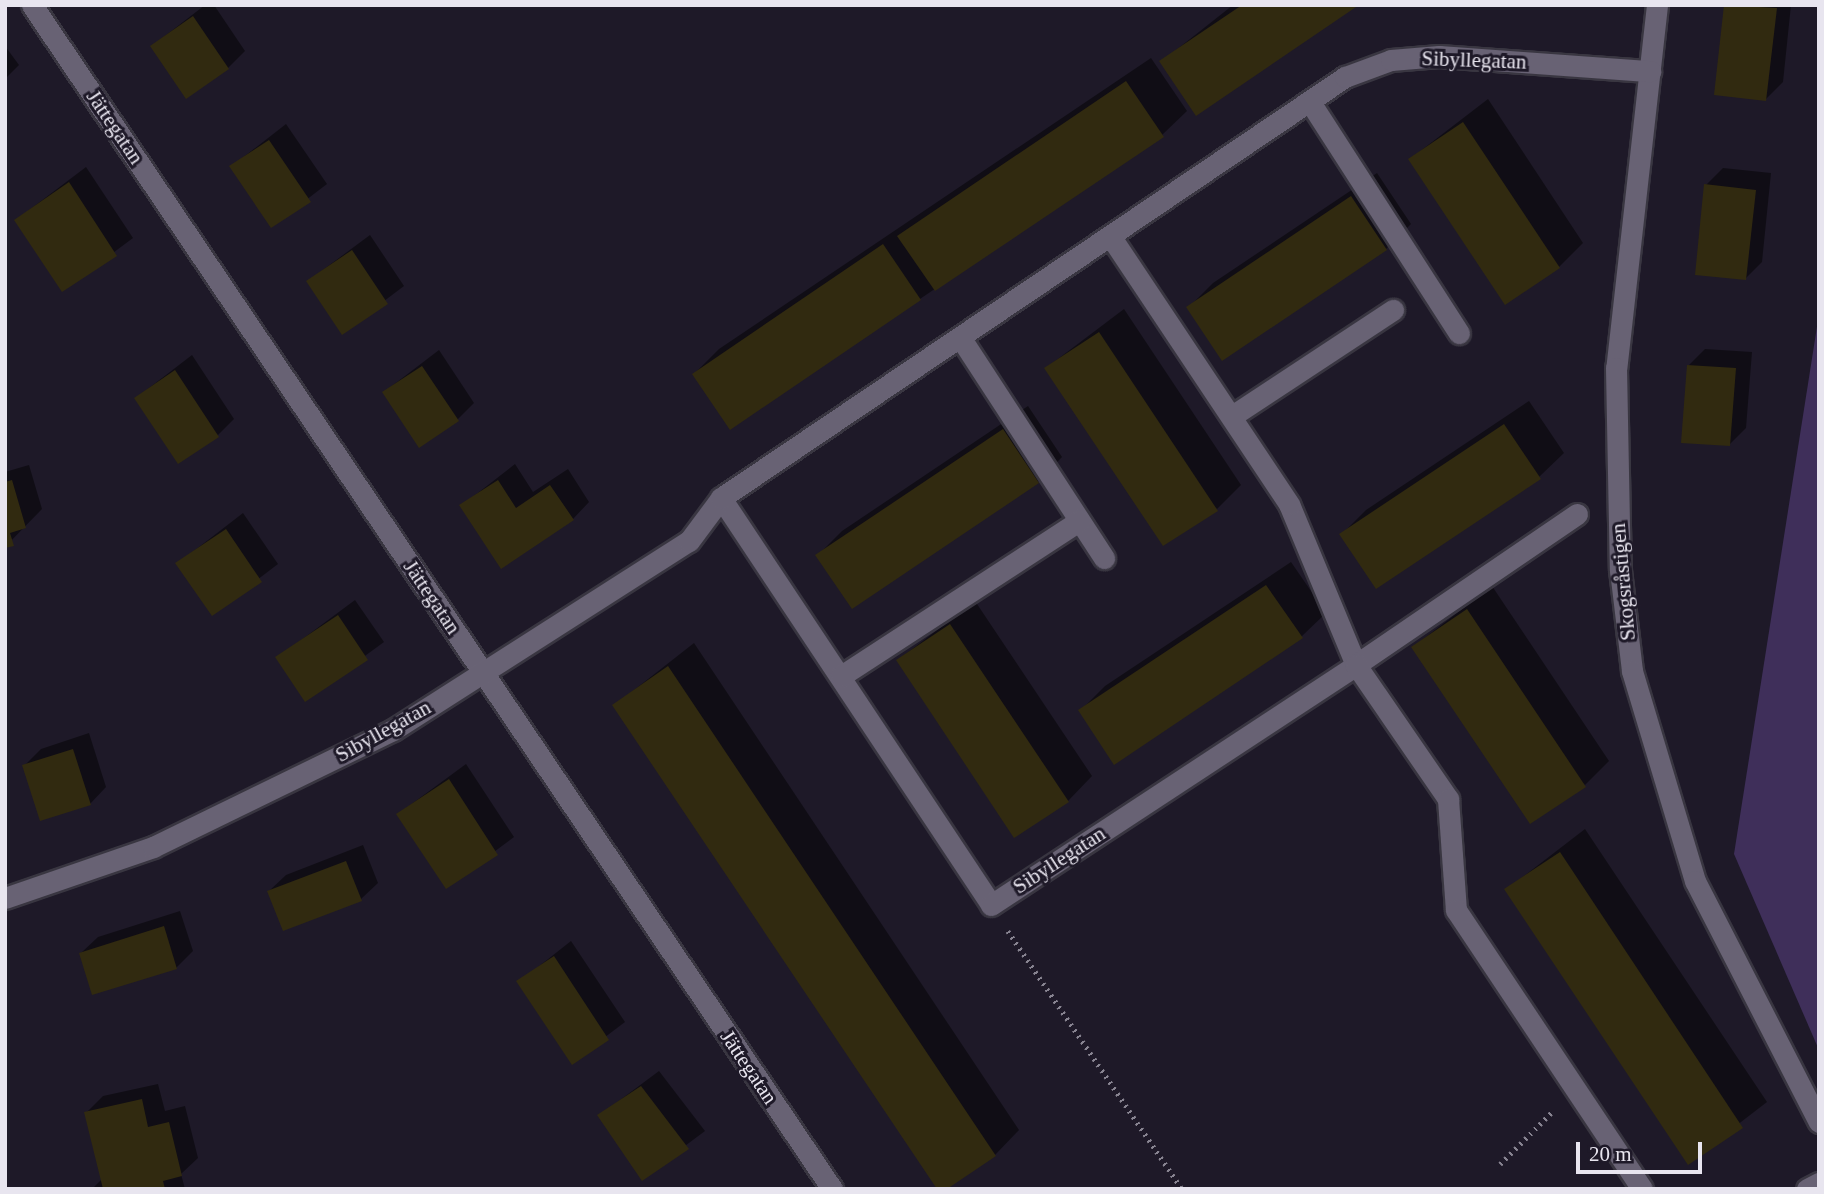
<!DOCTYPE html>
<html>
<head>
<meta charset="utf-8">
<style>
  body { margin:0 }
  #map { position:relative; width:1824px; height:1194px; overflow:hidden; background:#1e1928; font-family:"Times New Roman",serif }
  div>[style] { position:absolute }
  .green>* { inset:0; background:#3f2f5a }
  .shadow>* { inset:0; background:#0007 }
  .building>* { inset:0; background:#312a10 }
  .path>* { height:4.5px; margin-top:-2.25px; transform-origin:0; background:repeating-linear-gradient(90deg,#888491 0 2px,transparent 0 7px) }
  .roads { filter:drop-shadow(2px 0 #393641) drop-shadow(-2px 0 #393641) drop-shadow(0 2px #393641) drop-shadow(0 -2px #393641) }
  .minor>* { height:21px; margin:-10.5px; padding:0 10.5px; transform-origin:10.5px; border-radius:10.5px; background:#686274 }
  span { translate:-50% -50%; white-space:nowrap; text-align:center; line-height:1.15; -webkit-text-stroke:6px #1e1928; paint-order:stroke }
  .street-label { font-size:21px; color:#e8e5ef }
  .frame { position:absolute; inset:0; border:7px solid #e8e5ef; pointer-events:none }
  .scale { position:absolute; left:1576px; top:1142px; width:126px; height:32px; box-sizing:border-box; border:4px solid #e8e5ef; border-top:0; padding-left:9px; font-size:21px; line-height:24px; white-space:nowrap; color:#e8e5ef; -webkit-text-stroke:5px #1e1928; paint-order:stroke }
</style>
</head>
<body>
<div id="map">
  <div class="green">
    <div style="clip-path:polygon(1819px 314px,1819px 1050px,1734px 854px)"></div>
  </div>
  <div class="shadow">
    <div style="clip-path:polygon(205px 5px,214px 5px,245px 51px,228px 68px,152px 46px)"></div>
    <div style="clip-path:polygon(1233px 5px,1356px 5px,1161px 62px)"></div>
    <div style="clip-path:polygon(1726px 5px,1791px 5px,1783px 82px,1766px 99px)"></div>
    <div style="clip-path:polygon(5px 46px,19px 65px,5px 79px)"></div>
    <div style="clip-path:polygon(1151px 58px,1187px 111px,1162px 135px,731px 427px,694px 374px,719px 349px)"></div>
    <div style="clip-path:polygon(1488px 99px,1583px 243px,1559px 267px,1410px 159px)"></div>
    <div style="clip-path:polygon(286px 124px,327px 184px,272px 226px,232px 166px)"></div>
    <div style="clip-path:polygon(86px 167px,133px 238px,63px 290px,16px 220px)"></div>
    <div style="clip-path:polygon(1723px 168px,1771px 173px,1762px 262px,1746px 278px,1706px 185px)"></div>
    <div style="clip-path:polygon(1377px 173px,1411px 224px,1386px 249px,1223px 358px,1189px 307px,1213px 283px)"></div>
    <div style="clip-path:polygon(370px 235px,404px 286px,343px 332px,308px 281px)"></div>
    <div style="clip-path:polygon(1124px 309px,1241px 485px,1217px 509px,1046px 368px)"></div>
    <div style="clip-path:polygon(1705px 349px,1752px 352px,1746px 428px,1730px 444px,1688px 366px)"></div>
    <div style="clip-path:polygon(439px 350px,474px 403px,457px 420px,384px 392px)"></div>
    <div style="clip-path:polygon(192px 355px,234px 419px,218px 435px,136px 398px)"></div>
    <div style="clip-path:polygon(1529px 401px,1564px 453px,1539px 477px,1342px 534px,1366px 510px)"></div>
    <div style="clip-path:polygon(1028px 406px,1062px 457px,1038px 482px,818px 555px,842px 531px)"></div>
    <div style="clip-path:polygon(515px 464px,533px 492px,568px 469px,589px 502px,573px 519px,461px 506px)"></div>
    <div style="clip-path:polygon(29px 465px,42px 509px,5px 547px,5px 472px)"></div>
    <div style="clip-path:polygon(243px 513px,278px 564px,212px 614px,177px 564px)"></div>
    <div style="clip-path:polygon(1291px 562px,1326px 613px,1301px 637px,1080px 711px,1105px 686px)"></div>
    <div style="clip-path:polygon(1492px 586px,1609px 761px,1585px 785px,1413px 647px)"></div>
    <div style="clip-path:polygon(355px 600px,384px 642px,306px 699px,277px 658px)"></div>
    <div style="clip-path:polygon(975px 601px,1092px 776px,1068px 801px,898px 660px)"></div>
    <div style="clip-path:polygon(694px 643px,1019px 1130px,995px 1155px,615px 705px)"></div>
    <div style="clip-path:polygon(89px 733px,106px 787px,90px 804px,24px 766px,41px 749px)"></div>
    <div style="clip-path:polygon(466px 764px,514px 837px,447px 887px,398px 814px)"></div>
    <div style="clip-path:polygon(1585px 829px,1767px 1102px,1689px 1162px,1507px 889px)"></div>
    <div style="clip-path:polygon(363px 845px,378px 883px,361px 899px,269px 891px,286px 875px)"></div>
    <div style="clip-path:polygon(180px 911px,193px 951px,176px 968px,81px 953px,98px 937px)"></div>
    <div style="clip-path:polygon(571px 941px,625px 1022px,572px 1062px,519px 982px)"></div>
    <div style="clip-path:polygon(659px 1071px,705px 1131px,642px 1178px,600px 1115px)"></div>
    <div style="clip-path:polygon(158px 1084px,165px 1111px,185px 1106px,198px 1158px,181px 1174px,185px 1189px,92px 1189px,102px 1179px,86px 1113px,103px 1096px)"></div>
  </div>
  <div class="building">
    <div style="clip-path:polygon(1242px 5px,1359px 5px,1196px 116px,1159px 61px)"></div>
    <div style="clip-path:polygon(1724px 5px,1777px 8px,1766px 101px,1714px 95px)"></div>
    <div style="clip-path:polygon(193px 16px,229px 69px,186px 99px,150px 46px)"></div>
    <div style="clip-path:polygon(1126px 81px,1164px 137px,935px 291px,897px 236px)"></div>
    <div style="clip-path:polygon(1463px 122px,1560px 268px,1505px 305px,1408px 159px)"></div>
    <div style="clip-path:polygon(269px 140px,311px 202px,271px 228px,229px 166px)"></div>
    <div style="clip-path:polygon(69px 182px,117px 256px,62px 292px,14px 220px)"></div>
    <div style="clip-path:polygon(1704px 184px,1756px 190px,1746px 280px,1695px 275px)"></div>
    <div style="clip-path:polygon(1351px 196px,1387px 250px,1222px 361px,1186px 307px)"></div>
    <div style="clip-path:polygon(883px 244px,921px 300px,730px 430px,692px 374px)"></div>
    <div style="clip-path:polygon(352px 250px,388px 304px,342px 335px,306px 281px)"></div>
    <div style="clip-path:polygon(1099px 332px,1218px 511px,1163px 546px,1044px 368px)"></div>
    <div style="clip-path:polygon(1687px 365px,1736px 368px,1730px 446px,1681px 443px)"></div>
    <div style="clip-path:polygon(422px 366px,459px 421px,419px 448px,382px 392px)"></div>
    <div style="clip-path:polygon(175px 370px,219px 437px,178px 464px,134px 398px)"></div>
    <div style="clip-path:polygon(1504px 424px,1541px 479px,1376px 589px,1339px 534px)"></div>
    <div style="clip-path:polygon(1003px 429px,1039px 483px,852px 609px,815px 555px)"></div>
    <div style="clip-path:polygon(12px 480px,26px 528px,10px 533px,14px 546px,5px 548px,5px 482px)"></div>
    <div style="clip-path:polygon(498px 480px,516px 508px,550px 485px,574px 520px,501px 569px,459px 505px)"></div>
    <div style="clip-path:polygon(226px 529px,262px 582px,212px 616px,175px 563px)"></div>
    <div style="clip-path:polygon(1266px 585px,1303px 638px,1114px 765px,1078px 710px)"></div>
    <div style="clip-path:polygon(1467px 609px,1586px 787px,1530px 824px,1411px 647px)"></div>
    <div style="clip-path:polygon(338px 615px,368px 660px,305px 702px,275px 657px)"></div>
    <div style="clip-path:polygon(950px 624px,1069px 802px,1014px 838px,896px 660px)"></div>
    <div style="clip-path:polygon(668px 666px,996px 1156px,947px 1189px,937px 1189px,612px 705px)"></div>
    <div style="clip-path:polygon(73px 749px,91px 805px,40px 821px,22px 765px)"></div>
    <div style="clip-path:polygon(449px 779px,498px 855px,446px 889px,396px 814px)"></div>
    <div style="clip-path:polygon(1560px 852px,1743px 1128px,1688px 1165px,1504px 889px)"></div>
    <div style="clip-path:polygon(346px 861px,362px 901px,283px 931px,267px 891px)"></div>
    <div style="clip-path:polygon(164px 926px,177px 969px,92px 995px,79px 953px)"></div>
    <div style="clip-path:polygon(554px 956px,609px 1040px,572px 1065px,516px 981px)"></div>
    <div style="clip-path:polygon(641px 1086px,689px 1149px,642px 1181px,597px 1115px)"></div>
    <div style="clip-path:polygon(142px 1099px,148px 1127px,169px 1122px,182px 1176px,163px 1181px,165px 1189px,103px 1189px,84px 1112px)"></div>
  </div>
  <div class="path">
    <div style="left:1008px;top:931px;width:311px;rotate:56deg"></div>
    <div style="left:1500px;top:1164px;width:74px;rotate:-45deg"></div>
  </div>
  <div class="roads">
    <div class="minor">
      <div style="left:32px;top:5px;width:1429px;rotate:55.95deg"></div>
      <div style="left:1657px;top:5px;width:365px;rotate:96.4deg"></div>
      <div style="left:1616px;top:368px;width:202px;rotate:88.9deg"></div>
      <div style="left:1620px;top:570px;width:102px;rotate:83.2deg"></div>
      <div style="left:1632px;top:671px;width:219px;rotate:73.3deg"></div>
      <div style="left:1695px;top:881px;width:271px;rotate:62.8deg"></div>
      <div style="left:1310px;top:102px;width:275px;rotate:57.2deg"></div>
      <div style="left:960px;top:337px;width:264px;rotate:56.9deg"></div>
      <div style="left:1232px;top:416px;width:193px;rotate:-33.4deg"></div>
      <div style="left:721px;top:498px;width:488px;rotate:56.4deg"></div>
      <div style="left:991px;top:905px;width:437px;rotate:-33.3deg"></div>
      <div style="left:1356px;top:665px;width:174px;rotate:-112.6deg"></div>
      <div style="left:1289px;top:504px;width:321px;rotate:-123.7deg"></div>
      <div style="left:1577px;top:514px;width:268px;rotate:145.7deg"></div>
      <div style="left:1356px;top:665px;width:163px;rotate:55.5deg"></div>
      <div style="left:1448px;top:799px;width:111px;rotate:85.9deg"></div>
      <div style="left:1456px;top:910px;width:335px;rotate:56.3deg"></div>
      <div style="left:841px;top:676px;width:284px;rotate:-33.1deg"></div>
      <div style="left:5px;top:898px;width:157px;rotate:-19deg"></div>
      <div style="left:153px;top:847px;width:267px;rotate:-26deg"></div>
      <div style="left:393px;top:730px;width:351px;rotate:-32.6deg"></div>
      <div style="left:689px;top:541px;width:54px;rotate:-53.3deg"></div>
      <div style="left:721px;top:498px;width:753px;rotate:-34.01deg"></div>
      <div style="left:1345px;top:77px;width:49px;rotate:-20.3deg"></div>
      <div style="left:1391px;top:60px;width:48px;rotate:-4.8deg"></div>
      <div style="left:1439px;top:56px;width:212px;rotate:4.1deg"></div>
      <div style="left:1807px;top:1189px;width:13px;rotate:-27deg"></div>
    </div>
  </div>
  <div class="street-label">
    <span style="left:1474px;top:60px;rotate:2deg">Sibyllegatan</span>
    <span style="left:115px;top:127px;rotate:56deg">Jättegatan</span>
    <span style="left:1623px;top:582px;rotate:-95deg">Skogsråstigen</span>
    <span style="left:432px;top:597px;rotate:56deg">Jättegatan</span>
    <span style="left:383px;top:731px;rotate:-29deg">Sibyllegatan</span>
    <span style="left:1059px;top:860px;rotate:-33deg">Sibyllegatan</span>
    <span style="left:749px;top:1067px;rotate:56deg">Jättegatan</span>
  </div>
  <div class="frame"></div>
  <div class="scale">20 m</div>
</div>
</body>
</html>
